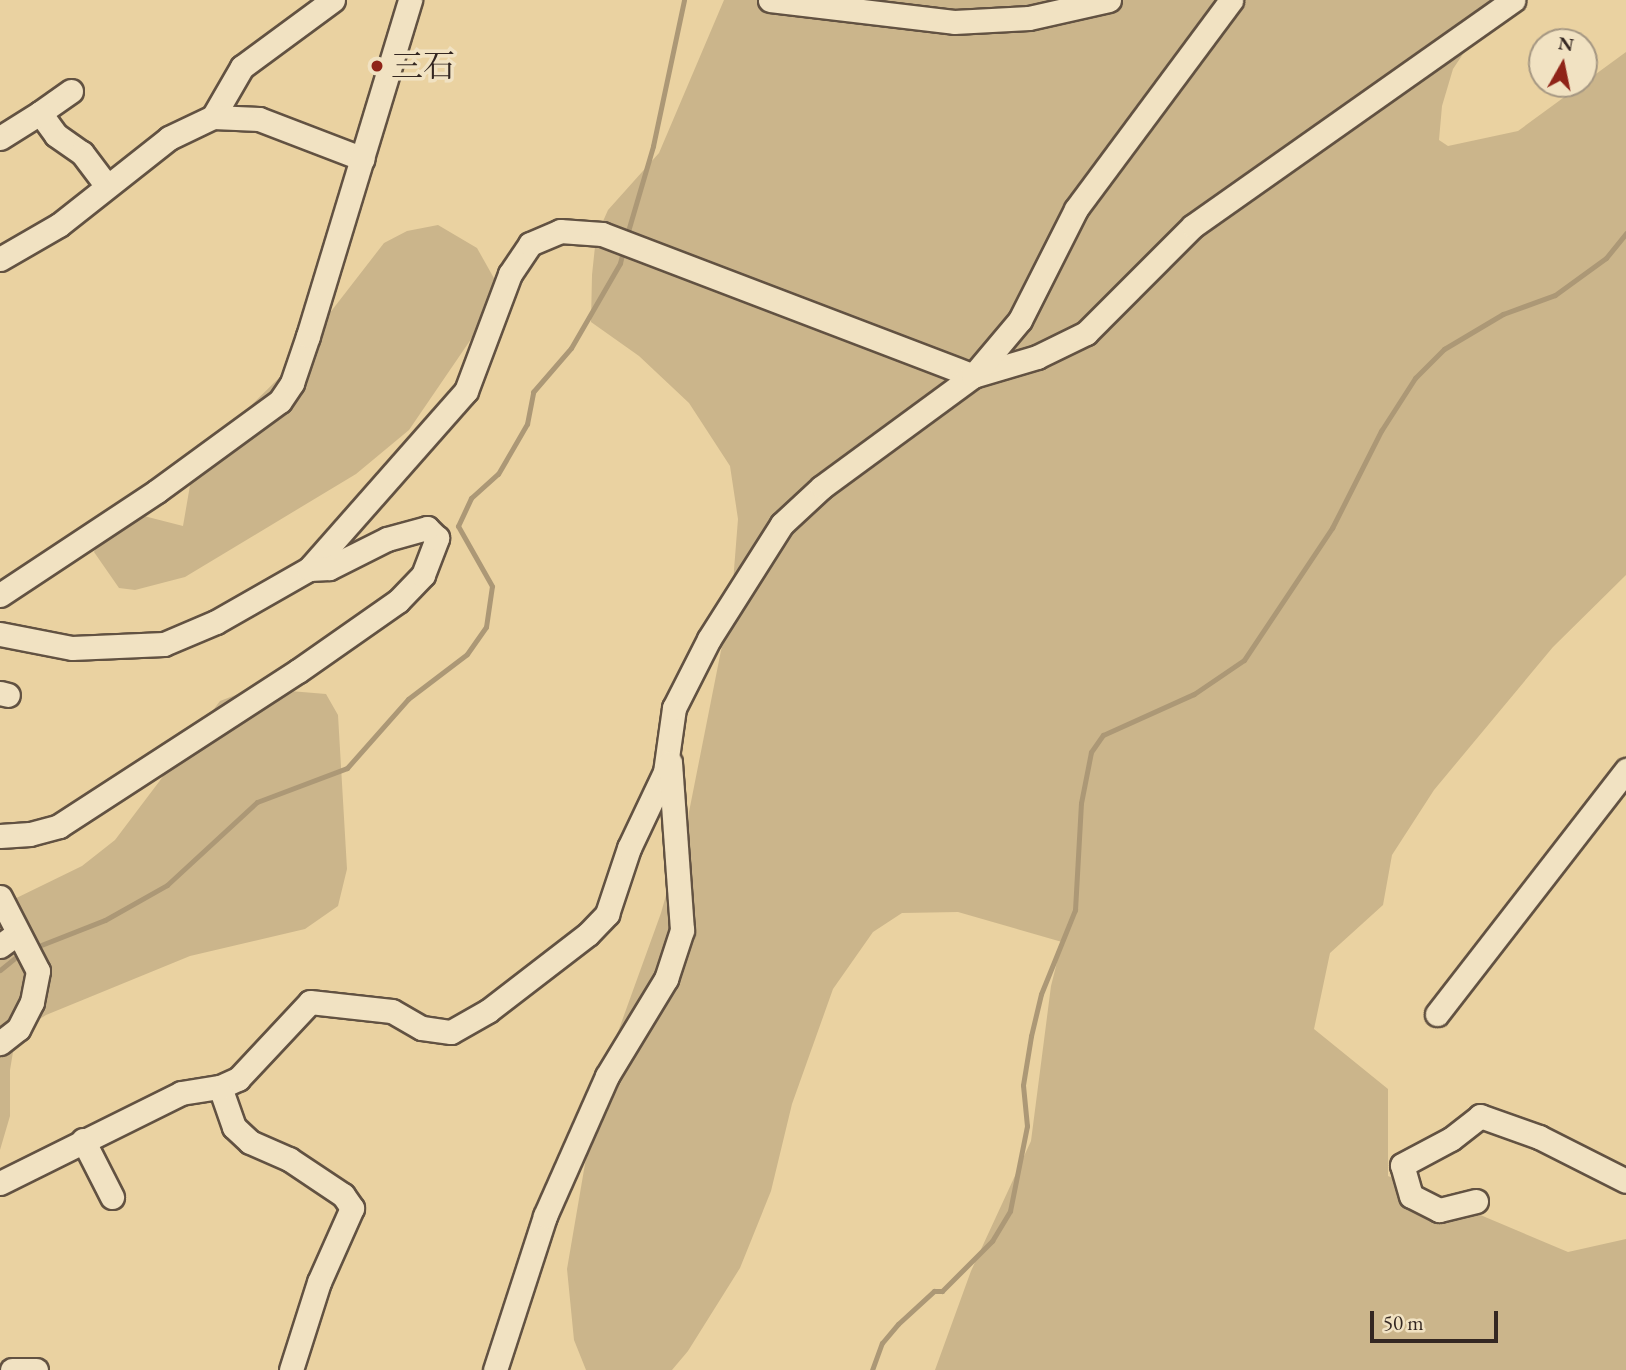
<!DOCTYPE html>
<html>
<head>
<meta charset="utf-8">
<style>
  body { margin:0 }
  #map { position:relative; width:1626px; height:1370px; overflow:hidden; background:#ead2a1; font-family:"EB Garamond","Noto Serif JP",serif }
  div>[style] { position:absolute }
  .green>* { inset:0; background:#cbb58b }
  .stream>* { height:5px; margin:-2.5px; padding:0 2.5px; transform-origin:2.5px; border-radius:2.5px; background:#ac9876 }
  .roads { filter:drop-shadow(2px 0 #625242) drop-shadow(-2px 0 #625242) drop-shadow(0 2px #625242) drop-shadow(0 -2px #625242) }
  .minor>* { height:23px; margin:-11.5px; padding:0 11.5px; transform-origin:11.5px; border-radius:11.5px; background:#f1e2c2 }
  .dots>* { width:19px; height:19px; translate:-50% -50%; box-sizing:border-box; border:4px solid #f1e2c2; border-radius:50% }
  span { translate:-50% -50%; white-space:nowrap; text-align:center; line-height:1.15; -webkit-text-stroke:7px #f1e2c2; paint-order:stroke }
  .poi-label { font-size:32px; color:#342722 }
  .left { translate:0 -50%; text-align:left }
  .north { position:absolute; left:1528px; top:28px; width:70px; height:70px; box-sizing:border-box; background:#f1e2c2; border:2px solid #a59782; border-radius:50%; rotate:9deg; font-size:19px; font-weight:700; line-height:28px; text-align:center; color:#342722 }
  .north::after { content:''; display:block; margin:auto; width:24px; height:32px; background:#8f2418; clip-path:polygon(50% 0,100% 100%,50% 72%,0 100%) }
  .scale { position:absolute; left:1370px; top:1311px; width:128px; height:32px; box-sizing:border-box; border:4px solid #342722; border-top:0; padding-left:9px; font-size:21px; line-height:24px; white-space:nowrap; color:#342722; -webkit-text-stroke:5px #f1e2c2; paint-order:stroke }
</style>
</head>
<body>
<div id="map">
  <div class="green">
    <div style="clip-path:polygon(724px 0,1499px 0,1453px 69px,1442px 106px,1439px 140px,1448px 146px,1518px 131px,1626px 52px,1626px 575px,1553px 647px,1434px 790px,1392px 855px,1383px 905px,1330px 953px,1314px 1029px,1388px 1089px,1388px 1176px,1568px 1252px,1626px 1239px,1626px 1370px,935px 1370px,971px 1271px,1031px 1141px,1051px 986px,1062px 942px,958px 912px,902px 913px,873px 932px,833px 989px,792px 1104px,771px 1191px,740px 1268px,688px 1351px,672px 1370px,586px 1370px,574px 1340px,567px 1269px,586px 1158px,606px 1065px,661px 913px,688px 817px,732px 595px,738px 519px,730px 466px,689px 403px,639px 356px,591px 322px,592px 275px,596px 237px,608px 210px,659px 153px)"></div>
    <div style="clip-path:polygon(438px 225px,477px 248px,495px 280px,480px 326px,409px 430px,356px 474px,185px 577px,135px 590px,119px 588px,94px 552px,103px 533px,140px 515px,183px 526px,197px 445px,230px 426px,281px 376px,384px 243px,407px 231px)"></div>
    <div style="clip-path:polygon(254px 688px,326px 694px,338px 715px,347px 869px,338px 906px,305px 929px,190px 956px,46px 1015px,16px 1034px,10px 1070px,10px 1116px,0 1150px,0 906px,82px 866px,115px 840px,220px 701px)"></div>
  </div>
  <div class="stream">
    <div style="left:626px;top:238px;width:96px;rotate:-73.6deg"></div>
    <div style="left:653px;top:146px;width:149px;rotate:-78deg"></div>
    <div style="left:31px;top:949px;width:79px;rotate:-21.4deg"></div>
    <div style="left:105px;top:920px;width:71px;rotate:-29.4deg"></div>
    <div style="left:167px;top:885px;width:122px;rotate:-42.7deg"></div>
    <div style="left:257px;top:802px;width:96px;rotate:-20.7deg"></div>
    <div style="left:347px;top:768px;width:92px;rotate:-48.5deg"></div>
    <div style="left:408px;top:699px;width:74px;rotate:-37.3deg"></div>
    <div style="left:467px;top:654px;width:33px;rotate:-55deg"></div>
    <div style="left:486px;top:627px;width:41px;rotate:-81.7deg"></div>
    <div style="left:492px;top:586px;width:69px;rotate:-119.5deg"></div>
    <div style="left:458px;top:526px;width:31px;rotate:-65deg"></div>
    <div style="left:471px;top:498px;width:36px;rotate:-42deg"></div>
    <div style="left:498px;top:474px;width:58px;rotate:-59.9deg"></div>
    <div style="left:527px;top:424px;width:33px;rotate:-79deg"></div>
    <div style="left:533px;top:392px;width:58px;rotate:-49.2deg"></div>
    <div style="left:571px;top:348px;width:98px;rotate:-60deg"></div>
    <div style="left:620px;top:263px;width:16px;rotate:-76deg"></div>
    <div style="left:0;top:970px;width:28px;rotate:-39deg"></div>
    <div style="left:872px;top:1370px;width:29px;rotate:-70deg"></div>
    <div style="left:882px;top:1343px;width:25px;rotate:-50deg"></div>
    <div style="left:898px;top:1324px;width:49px;rotate:-42.5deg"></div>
    <div style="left:934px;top:1291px;width:8px"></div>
    <div style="left:942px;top:1291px;width:71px;rotate:-45deg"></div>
    <div style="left:992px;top:1241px;width:35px;rotate:-59deg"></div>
    <div style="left:1010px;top:1211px;width:87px;rotate:-78.7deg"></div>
    <div style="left:1027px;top:1126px;width:41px;rotate:-95.6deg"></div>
    <div style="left:1023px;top:1085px;width:50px;rotate:-80.7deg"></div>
    <div style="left:1031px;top:1036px;width:43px;rotate:-76.6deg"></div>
    <div style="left:1041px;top:994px;width:91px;rotate:-68deg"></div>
    <div style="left:1075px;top:910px;width:107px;rotate:-86.8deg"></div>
    <div style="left:1081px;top:803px;width:52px;rotate:-78.9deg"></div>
    <div style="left:1091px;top:752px;width:21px;rotate:-55deg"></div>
    <div style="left:1103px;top:735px;width:100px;rotate:-24.3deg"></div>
    <div style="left:1194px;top:694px;width:60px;rotate:-34.2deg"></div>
    <div style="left:1244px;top:660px;width:159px;rotate:-56.3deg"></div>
    <div style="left:1332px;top:528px;width:109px;rotate:-63.2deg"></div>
    <div style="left:1381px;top:431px;width:63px;rotate:-57.3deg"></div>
    <div style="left:1415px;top:378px;width:41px;rotate:-45deg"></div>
    <div style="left:1444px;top:349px;width:69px;rotate:-30.7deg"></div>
    <div style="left:1503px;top:314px;width:55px;rotate:-20.1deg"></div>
    <div style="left:1555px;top:295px;width:63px;rotate:-36deg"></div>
    <div style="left:1606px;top:258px;width:32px;rotate:-51deg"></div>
  </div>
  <div class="roads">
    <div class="minor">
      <div style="left:770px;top:0;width:185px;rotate:6.8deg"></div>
      <div style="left:954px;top:22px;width:75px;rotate:-3.1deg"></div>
      <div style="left:1029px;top:18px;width:82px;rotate:-12.7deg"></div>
      <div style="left:71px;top:91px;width:38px;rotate:145deg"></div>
      <div style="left:40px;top:113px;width:27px;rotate:54deg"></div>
      <div style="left:56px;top:135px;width:32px;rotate:35deg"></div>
      <div style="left:82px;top:153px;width:41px;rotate:52.9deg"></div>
      <div style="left:213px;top:117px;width:58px;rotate:-59.9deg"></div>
      <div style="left:242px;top:67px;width:113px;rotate:-36.4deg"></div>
      <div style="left:0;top:138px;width:47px;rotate:-32deg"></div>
      <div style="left:0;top:259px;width:68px;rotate:-30deg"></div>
      <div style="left:59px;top:225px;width:140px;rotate:-38.3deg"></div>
      <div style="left:169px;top:138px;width:49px;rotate:-25.5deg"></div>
      <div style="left:213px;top:117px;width:46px;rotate:2.5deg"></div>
      <div style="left:259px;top:119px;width:111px;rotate:21deg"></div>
      <div style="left:0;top:595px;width:188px;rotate:-33.5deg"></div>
      <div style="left:157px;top:491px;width:152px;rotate:-36.2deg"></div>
      <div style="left:280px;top:401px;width:22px;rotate:-56deg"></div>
      <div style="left:292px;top:383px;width:50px;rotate:-71.2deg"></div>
      <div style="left:308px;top:336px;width:351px;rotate:-73.1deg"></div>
      <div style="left:0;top:634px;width:73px;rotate:11deg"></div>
      <div style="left:72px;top:648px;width:92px;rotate:-2.5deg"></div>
      <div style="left:164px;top:644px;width:56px;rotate:-22.9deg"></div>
      <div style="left:216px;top:622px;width:107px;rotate:-29.7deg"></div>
      <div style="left:309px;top:569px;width:237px;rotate:-48.6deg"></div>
      <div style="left:466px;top:391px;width:125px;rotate:-69.4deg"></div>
      <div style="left:510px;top:274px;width:36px;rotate:-56deg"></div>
      <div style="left:530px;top:244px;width:33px;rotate:-23deg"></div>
      <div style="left:560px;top:231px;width:42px;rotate:4.1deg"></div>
      <div style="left:602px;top:234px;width:397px;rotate:20.9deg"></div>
      <div style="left:973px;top:376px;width:67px;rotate:-16.5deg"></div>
      <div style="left:1037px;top:357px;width:55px;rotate:-26.1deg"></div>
      <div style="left:1086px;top:333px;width:151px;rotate:-45deg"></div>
      <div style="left:1193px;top:226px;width:392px;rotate:-35.2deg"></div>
      <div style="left:0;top:693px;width:8px;rotate:14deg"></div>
      <div style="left:0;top:836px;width:30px;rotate:-4deg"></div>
      <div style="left:30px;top:834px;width:30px;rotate:-15deg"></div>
      <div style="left:59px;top:826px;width:285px;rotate:-33deg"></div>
      <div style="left:298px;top:671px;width:122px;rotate:-35deg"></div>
      <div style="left:398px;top:601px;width:36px;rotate:-46deg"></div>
      <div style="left:423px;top:575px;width:40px;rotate:-69deg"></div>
      <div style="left:437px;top:538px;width:14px;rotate:-135deg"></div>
      <div style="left:427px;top:528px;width:41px;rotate:164.6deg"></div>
      <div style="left:387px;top:539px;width:65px;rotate:153.4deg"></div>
      <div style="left:329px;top:568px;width:20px;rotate:177deg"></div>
      <div style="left:0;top:897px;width:83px;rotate:62.8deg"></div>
      <div style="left:38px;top:971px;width:32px;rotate:101deg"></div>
      <div style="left:32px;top:1002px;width:30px;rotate:117deg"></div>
      <div style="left:18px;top:1029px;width:23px;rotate:142deg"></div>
      <div style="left:0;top:946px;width:22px;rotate:-36deg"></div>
      <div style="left:1437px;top:1014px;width:309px;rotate:-52.2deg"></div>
      <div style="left:220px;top:1087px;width:42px;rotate:70.7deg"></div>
      <div style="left:234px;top:1127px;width:22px;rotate:43deg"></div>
      <div style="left:250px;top:1142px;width:43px;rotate:23.6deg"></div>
      <div style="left:289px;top:1159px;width:65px;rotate:33.7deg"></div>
      <div style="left:343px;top:1195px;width:16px;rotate:55deg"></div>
      <div style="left:352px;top:1208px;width:81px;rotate:114deg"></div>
      <div style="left:319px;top:1282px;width:92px;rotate:107.7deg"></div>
      <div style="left:83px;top:1140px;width:64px;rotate:63deg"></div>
      <div style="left:0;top:1183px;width:202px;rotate:-26.4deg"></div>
      <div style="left:181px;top:1093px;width:39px;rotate:-9deg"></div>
      <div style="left:220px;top:1087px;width:20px;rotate:-24deg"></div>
      <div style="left:238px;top:1079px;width:105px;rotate:-46.9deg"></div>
      <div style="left:310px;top:1002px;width:82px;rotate:6.3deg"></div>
      <div style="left:392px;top:1011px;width:34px;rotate:30deg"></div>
      <div style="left:422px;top:1028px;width:29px;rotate:8deg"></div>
      <div style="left:451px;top:1032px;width:43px;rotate:-29.6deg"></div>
      <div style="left:488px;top:1011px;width:126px;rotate:-37.6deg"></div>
      <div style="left:588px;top:934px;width:28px;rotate:-46deg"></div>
      <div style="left:607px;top:914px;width:70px;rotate:-71.6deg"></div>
      <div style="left:629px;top:848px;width:84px;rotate:-64.7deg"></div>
      <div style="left:665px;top:772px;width:65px;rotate:-82deg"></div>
      <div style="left:674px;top:708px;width:77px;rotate:-63.1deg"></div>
      <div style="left:709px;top:639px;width:136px;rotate:-57.6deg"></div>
      <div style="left:782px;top:524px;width:54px;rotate:-42.8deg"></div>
      <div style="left:822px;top:487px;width:187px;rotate:-36.3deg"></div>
      <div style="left:973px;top:376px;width:73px;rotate:-50deg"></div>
      <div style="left:1020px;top:320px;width:124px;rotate:-63.2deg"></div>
      <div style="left:1076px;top:209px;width:260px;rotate:-53.4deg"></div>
      <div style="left:1476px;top:1201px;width:38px;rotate:166deg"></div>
      <div style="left:1439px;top:1210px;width:31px;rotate:-153deg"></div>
      <div style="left:1411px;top:1196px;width:32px;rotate:-106deg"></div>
      <div style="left:1402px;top:1165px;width:55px;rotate:-28deg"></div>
      <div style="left:1451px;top:1139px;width:37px;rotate:-38deg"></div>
      <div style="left:1480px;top:1116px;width:63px;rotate:19.6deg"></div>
      <div style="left:1539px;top:1137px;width:97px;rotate:26.8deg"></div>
      <div style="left:12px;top:1370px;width:24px"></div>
      <div style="left:495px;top:1370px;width:162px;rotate:-72deg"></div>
      <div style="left:545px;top:1216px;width:153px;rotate:-66.1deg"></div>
      <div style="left:607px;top:1076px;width:114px;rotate:-58.7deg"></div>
      <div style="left:666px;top:979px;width:52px;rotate:-71.9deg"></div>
      <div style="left:682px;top:930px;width:168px;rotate:-94.1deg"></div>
    </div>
  </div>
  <div class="dots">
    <div style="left:377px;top:66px;background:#8f2418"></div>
  </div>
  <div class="poi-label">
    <span class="left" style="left:391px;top:66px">三石</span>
  </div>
  <div class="north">N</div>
  <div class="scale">50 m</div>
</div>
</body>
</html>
